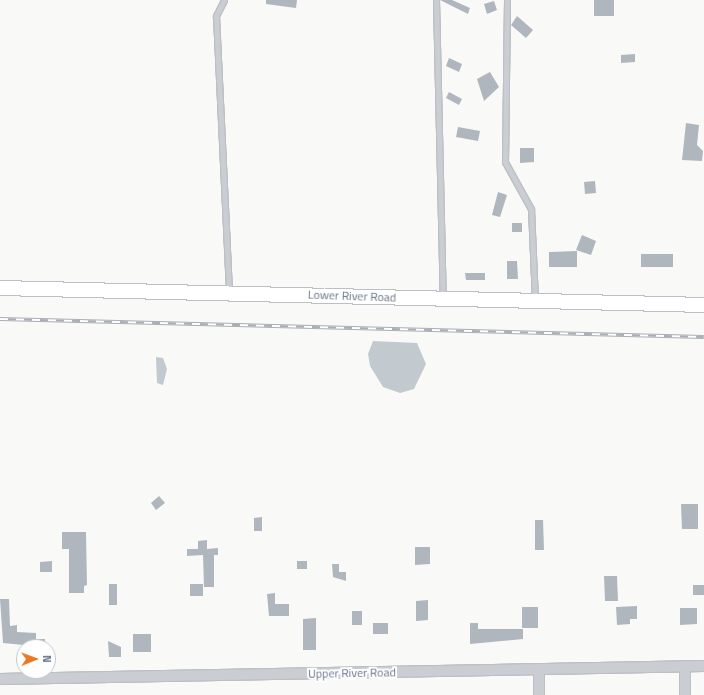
<!DOCTYPE html>
<html>
<head>
<meta charset="utf-8">
<style>
  body { margin:0 }
  #map { position:relative; width:704px; height:695px; overflow:hidden; background:#f9faf7; font-family:"Titillium Web",sans-serif }
  div>[style] { position:absolute }
  .water>* { inset:0; background:#c2cad0 }
  .building>* { inset:0; background:#b0b6be }
  .roads { filter:drop-shadow(1px 0 #bcc0c6) drop-shadow(-1px 0 #bcc0c6) drop-shadow(0 1px #bcc0c6) drop-shadow(0 -1px #bcc0c6) }
  .lane>* { height:5px; margin:-2.5px; padding:0 2.5px; transform-origin:2.5px; border-radius:2.5px; background:#cacdd1 }
  .street>* { height:10px; margin:-5px; padding:0 5px; transform-origin:5px; border-radius:5px; background:#cacdd1 }
  .secondary>* { height:14px; margin:-7px; padding:0 7px; transform-origin:7px; border-radius:7px; background:#fff }
  .rail>* { height:4px; margin-top:-2px; transform-origin:0; background:repeating-linear-gradient(90deg,#fff 0 8px,#aaaeb6 0 16px); box-sizing:border-box; border-block:1px solid #aaaeb6 }
  span { translate:-50% -50%; white-space:nowrap; text-align:center; line-height:1.15; -webkit-text-stroke:4px #fff; paint-order:stroke }
  .street-label { font-size:12px; color:#67748a }
  .north { position:absolute; left:16px; top:639px; width:40px; height:40px; box-sizing:border-box; background:#fff; border:1px solid #c2c7d0; border-radius:50%; rotate:89deg; font-size:11px; font-weight:700; line-height:16px; text-align:center; color:#67748a }
  .north::after { content:''; display:block; margin:auto; width:14px; height:18px; background:#ed7824; clip-path:polygon(50% 0,100% 100%,50% 72%,0 100%) }
</style>
</head>
<body>
<div id="map">
  <div class="water">
    <div style="clip-path:polygon(373px 341px,417px 343px,426px 364px,414px 389px,400px 393px,383px 387px,370px 366px,368px 354px)"></div>
    <div style="clip-path:polygon(156px 357px,163px 358px,167px 369px,163px 385px,157px 383px)"></div>
  </div>
  <div class="building">
    <div style="clip-path:polygon(266px 0,297px 0,296px 8px,266px 4px)"></div>
    <div style="clip-path:polygon(440px 0,452px 0,470px 8px,468px 14px)"></div>
    <div style="clip-path:polygon(594px 0,614px 0,614px 16px,594px 16px)"></div>
    <div style="clip-path:polygon(494px 1px,497px 10px,487px 14px,484px 4px)"></div>
    <div style="clip-path:polygon(517px 16px,533px 30px,526px 38px,511px 25px)"></div>
    <div style="clip-path:polygon(635px 54px,635px 62px,621px 63px,621px 55px)"></div>
    <div style="clip-path:polygon(449px 58px,462px 64px,459px 72px,446px 66px)"></div>
    <div style="clip-path:polygon(490px 72px,499px 87px,484px 101px,477px 79px)"></div>
    <div style="clip-path:polygon(449px 92px,462px 99px,459px 105px,446px 98px)"></div>
    <div style="clip-path:polygon(686px 123px,699px 125px,697px 145px,703px 151px,702px 161px,682px 160px)"></div>
    <div style="clip-path:polygon(458px 127px,480px 131px,478px 141px,456px 137px)"></div>
    <div style="clip-path:polygon(520px 148px,534px 148px,534px 162px,520px 163px)"></div>
    <div style="clip-path:polygon(595px 181px,596px 193px,585px 194px,584px 182px)"></div>
    <div style="clip-path:polygon(498px 192px,507px 195px,500px 217px,492px 215px)"></div>
    <div style="clip-path:polygon(512px 223px,522px 223px,522px 232px,512px 232px)"></div>
    <div style="clip-path:polygon(582px 235px,596px 241px,591px 255px,576px 250px)"></div>
    <div style="clip-path:polygon(577px 251px,577px 267px,549px 267px,549px 252px)"></div>
    <div style="clip-path:polygon(641px 254px,673px 254px,673px 267px,641px 267px)"></div>
    <div style="clip-path:polygon(507px 261px,517px 261px,518px 279px,507px 279px)"></div>
    <div style="clip-path:polygon(465px 273px,485px 273px,485px 280px,466px 280px)"></div>
    <div style="clip-path:polygon(159px 496px,165px 503px,156px 510px,151px 503px)"></div>
    <div style="clip-path:polygon(681px 504px,698px 504px,698px 529px,682px 529px)"></div>
    <div style="clip-path:polygon(262px 517px,262px 531px,254px 531px,254px 518px)"></div>
    <div style="clip-path:polygon(535px 520px,543px 520px,544px 550px,535px 550px)"></div>
    <div style="clip-path:polygon(62px 532px,86px 532px,87px 585px,84px 586px,84px 593px,69px 593px,69px 549px,62px 549px)"></div>
    <div style="clip-path:polygon(207px 540px,207px 549px,218px 548px,218px 555px,214px 555px,214px 587px,204px 587px,203px 555px,187px 556px,187px 549px,198px 549px,198px 541px)"></div>
    <div style="clip-path:polygon(415px 547px,430px 547px,430px 564px,415px 565px)"></div>
    <div style="clip-path:polygon(52px 561px,52px 572px,40px 572px,40px 562px)"></div>
    <div style="clip-path:polygon(297px 561px,307px 561px,307px 569px,297px 569px)"></div>
    <div style="clip-path:polygon(332px 564px,339px 564px,339px 572px,346px 572px,346px 581px,333px 577px)"></div>
    <div style="clip-path:polygon(604px 576px,617px 576px,618px 601px,605px 601px)"></div>
    <div style="clip-path:polygon(109px 584px,117px 584px,117px 605px,109px 605px)"></div>
    <div style="clip-path:polygon(190px 584px,203px 584px,203px 596px,190px 596px)"></div>
    <div style="clip-path:polygon(693px 585px,704px 585px,704px 595px,693px 595px)"></div>
    <div style="clip-path:polygon(275px 593px,275px 604px,289px 604px,289px 616px,269px 616px,267px 594px)"></div>
    <div style="clip-path:polygon(0 599px,9px 599px,10px 626px,17px 625px,17px 632px,36px 633px,36px 639px,45px 639px,45px 647px,3px 643px)"></div>
    <div style="clip-path:polygon(428px 600px,428px 620px,416px 621px,416px 601px)"></div>
    <div style="clip-path:polygon(637px 606px,637px 619px,630px 619px,630px 624px,617px 625px,616px 607px)"></div>
    <div style="clip-path:polygon(522px 607px,538px 607px,538px 628px,522px 628px)"></div>
    <div style="clip-path:polygon(680px 608px,697px 608px,697px 624px,680px 625px)"></div>
    <div style="clip-path:polygon(352px 611px,362px 611px,362px 625px,352px 625px)"></div>
    <div style="clip-path:polygon(316px 618px,316px 650px,303px 650px,303px 619px)"></div>
    <div style="clip-path:polygon(373px 623px,388px 623px,388px 634px,373px 634px)"></div>
    <div style="clip-path:polygon(470px 623px,478px 623px,478px 629px,523px 629px,523px 639px,470px 644px)"></div>
    <div style="clip-path:polygon(133px 634px,151px 634px,151px 652px,133px 652px)"></div>
    <div style="clip-path:polygon(108px 641px,121px 647px,121px 657px,109px 657px)"></div>
  </div>
  <div class="roads">
    <div class="lane">
      <div style="left:224px;top:0;width:18px;rotate:117deg"></div>
      <div style="left:216px;top:16px;width:276px;rotate:87.3deg"></div>
      <div style="left:436px;top:0;width:298px;rotate:88.7deg"></div>
      <div style="left:507px;top:0;width:162px;rotate:90.7deg"></div>
      <div style="left:505px;top:162px;width:54px;rotate:61deg"></div>
      <div style="left:531px;top:209px;width:91px;rotate:87.5deg"></div>
    </div>
    <div class="street">
      <div style="left:685px;top:666px;width:29px;rotate:90deg"></div>
      <div style="left:539px;top:669px;width:26px;rotate:90deg"></div>
      <div style="left:0;top:679px;width:704px;rotate:-1.06deg"></div>
    </div>
    <div class="secondary">
      <div style="left:0;top:288px;width:704px;rotate:1.38deg"></div>
    </div>
  </div>
  <div class="rail">
    <div style="left:0;top:319px;width:704px;rotate:1.46deg"></div>
  </div>
  <div class="street-label">
    <span style="left:352px;top:296px;rotate:2deg">Lower River Road</span>
    <span style="left:352px;top:673px;rotate:-1deg">Upper River Road</span>
  </div>
  <div class="north">N</div>
</div>
</body>
</html>
